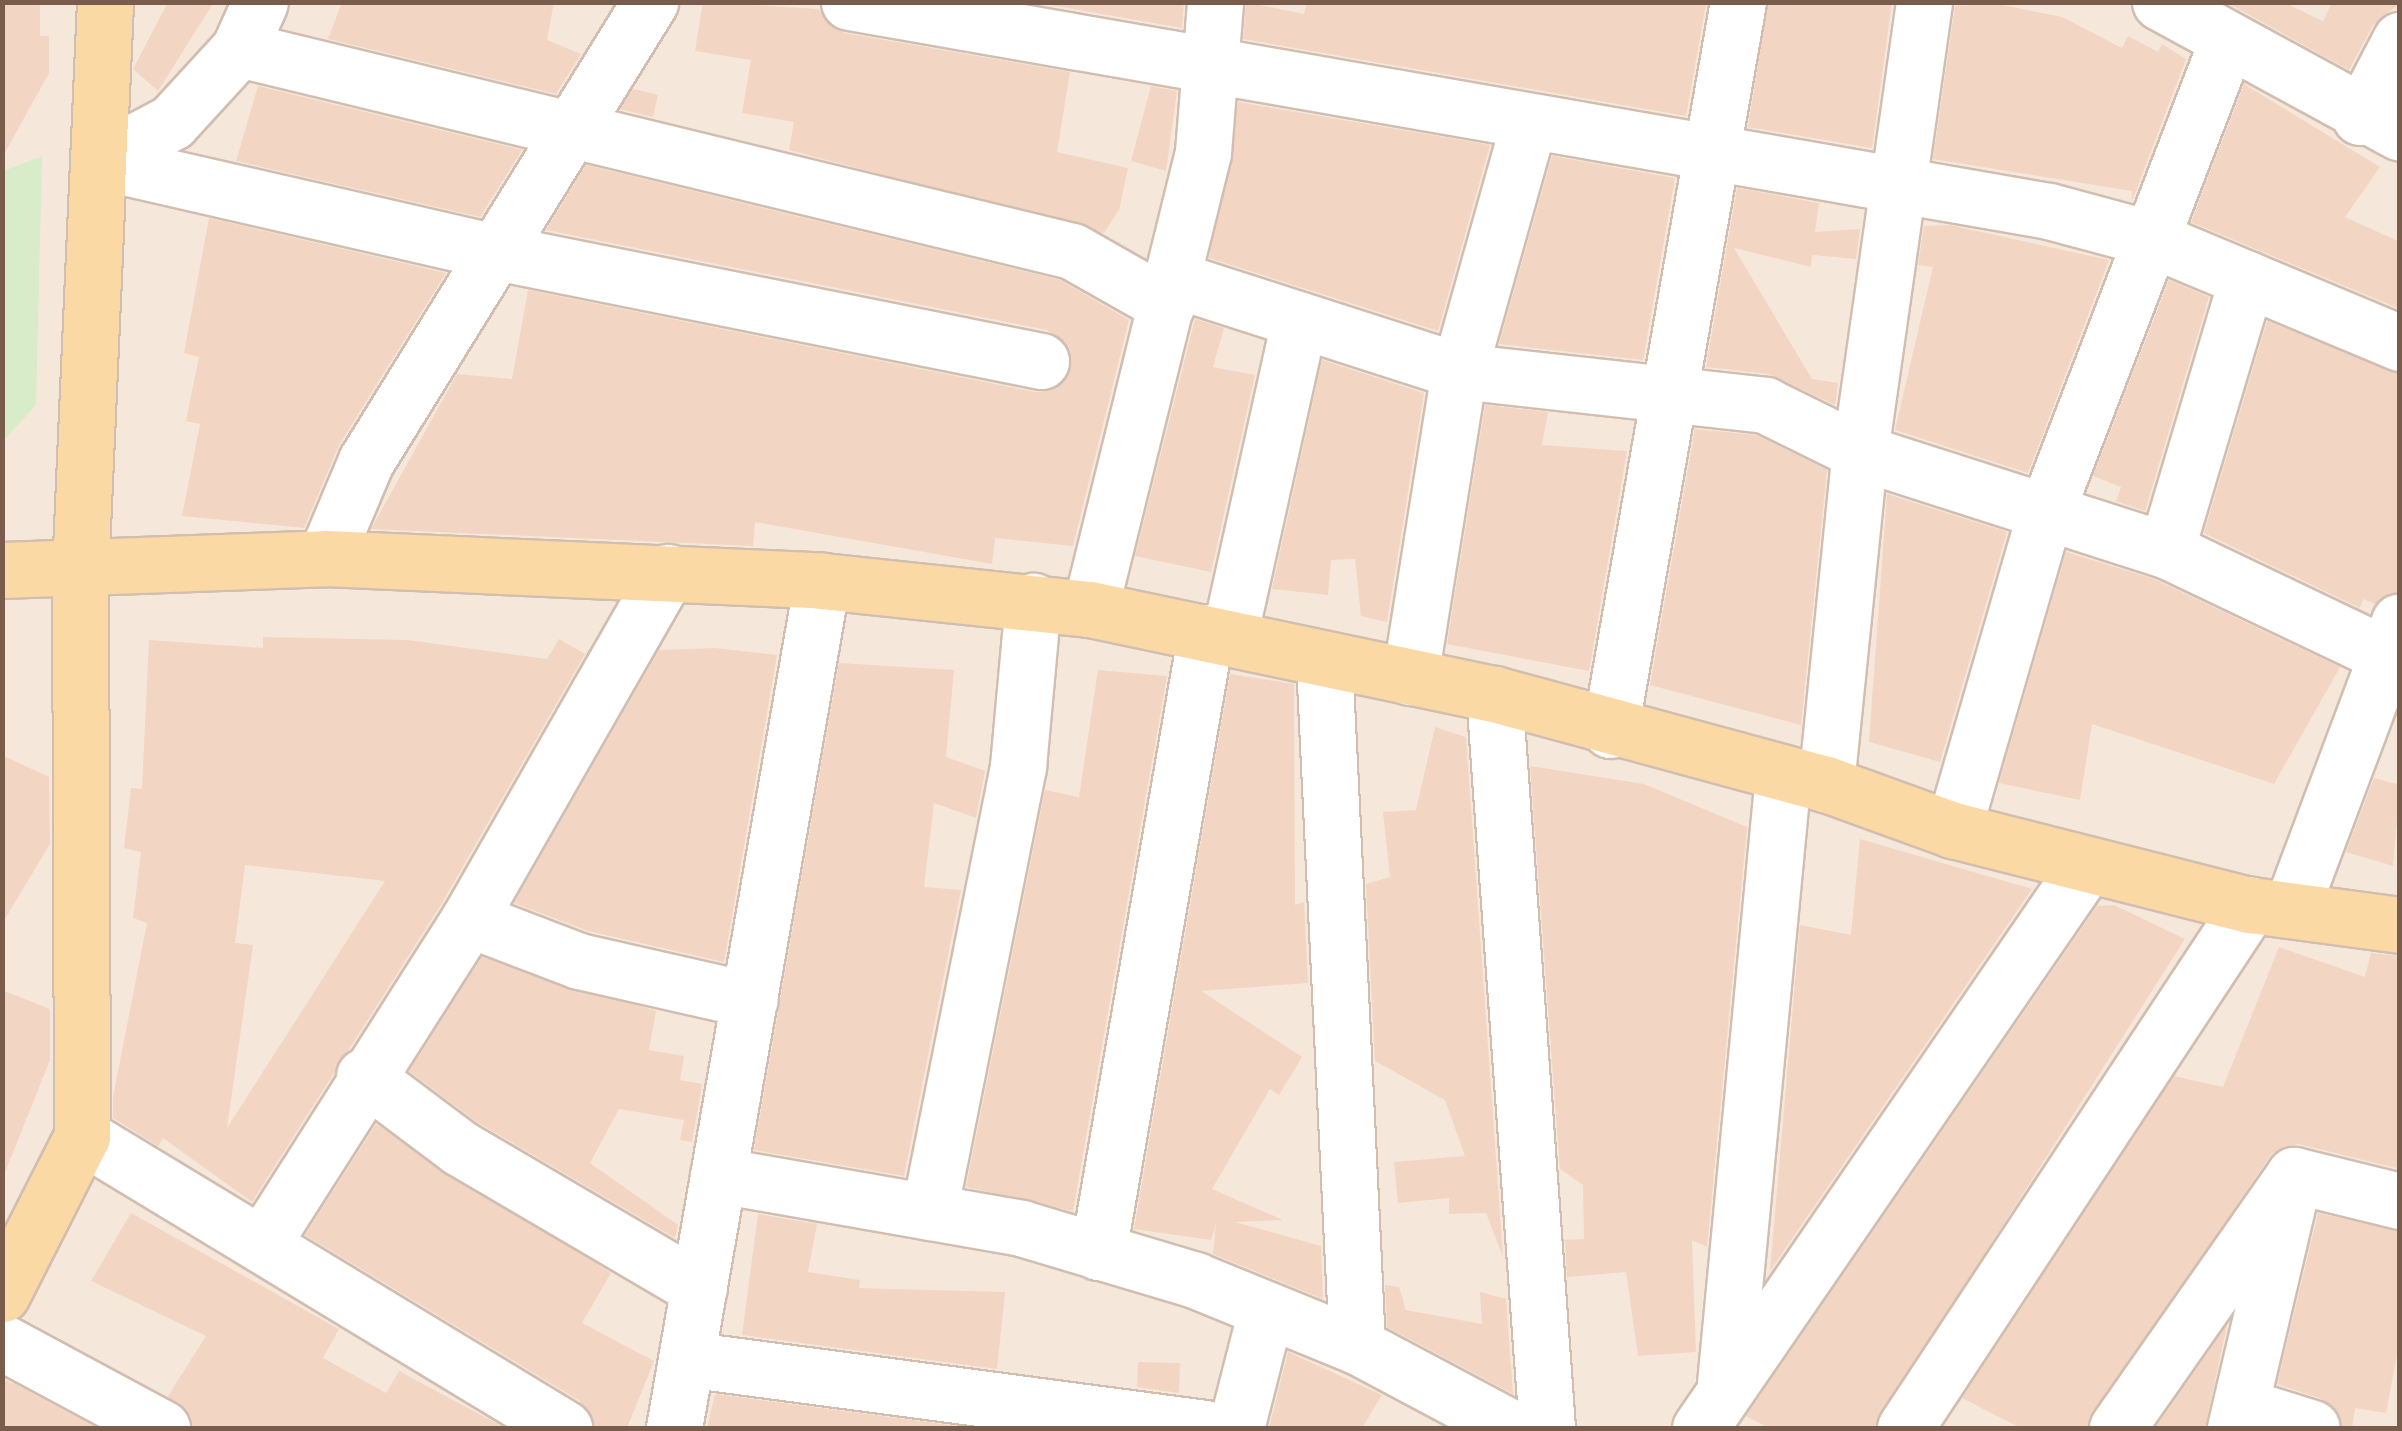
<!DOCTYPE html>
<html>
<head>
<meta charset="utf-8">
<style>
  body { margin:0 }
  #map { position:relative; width:2402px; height:1431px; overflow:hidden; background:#fdf6ec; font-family:"Archivo Narrow",sans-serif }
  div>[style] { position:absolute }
  .residential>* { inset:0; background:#f5e8da }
  .green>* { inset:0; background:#d8ecc9 }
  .building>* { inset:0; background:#f3d5c3 }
  .roads { filter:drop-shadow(2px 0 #d1beb0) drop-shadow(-2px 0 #d1beb0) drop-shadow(0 2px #d1beb0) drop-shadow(0 -2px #d1beb0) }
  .minor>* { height:55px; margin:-27.5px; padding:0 27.5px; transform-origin:27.5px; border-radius:27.5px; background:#fff }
  .major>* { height:55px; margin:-27.5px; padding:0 27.5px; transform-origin:27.5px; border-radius:27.5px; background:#fbd9a5 }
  span { translate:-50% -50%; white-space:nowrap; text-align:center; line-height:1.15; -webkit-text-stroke:8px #fffaf3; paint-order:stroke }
  .frame { position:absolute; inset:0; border:5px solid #7a5c4d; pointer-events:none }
</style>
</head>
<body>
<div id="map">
  <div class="residential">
    <div style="clip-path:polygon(3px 3px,2399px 3px,2399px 1428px,3px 1428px)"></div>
  </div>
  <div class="green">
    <div style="clip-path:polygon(42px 156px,36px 405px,3px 441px,3px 171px)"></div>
  </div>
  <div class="building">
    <div style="clip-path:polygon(2px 2px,40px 2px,40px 36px,49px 36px,49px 73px,2px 158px)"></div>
    <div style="clip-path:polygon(168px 2px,214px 2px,158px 91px,133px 69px)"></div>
    <div style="clip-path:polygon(342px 2px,554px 2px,547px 40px,581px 54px,556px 94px,328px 39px)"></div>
    <div style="clip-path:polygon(703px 2px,818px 9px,844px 33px,1070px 72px,1057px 152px,1128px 168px,1119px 210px,1104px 233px,789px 150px,794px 122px,742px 113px,751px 60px,695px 51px)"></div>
    <div style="clip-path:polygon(1034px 2px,1184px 2px,1182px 28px)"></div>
    <div style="clip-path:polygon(1246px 2px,1304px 14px,1307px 2px,1706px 4px,1686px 116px,1243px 39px)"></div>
    <div style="clip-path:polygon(1768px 2px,1892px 2px,1872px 148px,1748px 127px)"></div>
    <div style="clip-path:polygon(2226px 2px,2283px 2px,2323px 21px,2332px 2px,2400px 3px,2373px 25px,2349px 70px)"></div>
    <div style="clip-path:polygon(1998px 4px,2062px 17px,2122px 48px,2128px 36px,2158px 52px,2162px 44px,2186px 59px,2132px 201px,2132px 191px,1933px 159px,1955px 6px)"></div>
    <div style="clip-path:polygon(2244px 84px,2380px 167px,2345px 217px,2400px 242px,2400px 309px,2191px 222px)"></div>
    <div style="clip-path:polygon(258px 86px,522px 150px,480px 217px,236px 161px)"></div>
    <div style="clip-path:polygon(1151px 86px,1177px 91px,1166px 171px,1131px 161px)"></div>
    <div style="clip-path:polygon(633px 89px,658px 95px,653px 117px,620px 109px)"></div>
    <div style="clip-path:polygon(1238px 102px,1490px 145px,1438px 331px,1209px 258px)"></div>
    <div style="clip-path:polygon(1552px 156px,1675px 178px,1643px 360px,1499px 344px)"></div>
    <div style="clip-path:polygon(586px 165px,1060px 280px,1129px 320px,1073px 546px,995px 538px,992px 564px,755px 522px,753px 546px,371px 529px,457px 374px,512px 379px,528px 290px,1035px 392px,1052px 390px,1071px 368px,1070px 350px,1047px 330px,546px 230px)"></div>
    <div style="clip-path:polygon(1737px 188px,1819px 203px,1815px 232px,1860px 229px,1856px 259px,1812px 255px,1811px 267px,1734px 248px,1812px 379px,1838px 383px,1835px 405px,1769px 374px,1706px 367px)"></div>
    <div style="clip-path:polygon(209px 218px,446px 273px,339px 445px,304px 528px,182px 516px,200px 424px,186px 421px,199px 357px,184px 353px)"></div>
    <div style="clip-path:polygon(1949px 225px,2109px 260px,2028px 473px,1895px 430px,1933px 267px,1918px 265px,1924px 226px)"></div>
    <div style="clip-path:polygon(2169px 280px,2209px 297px,2145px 511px,2116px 501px,2121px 487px,2093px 476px)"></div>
    <div style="clip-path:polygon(1195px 319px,1224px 328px,1213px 367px,1255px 375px,1211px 572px,1135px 556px)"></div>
    <div style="clip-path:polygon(2267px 321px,2400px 374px,2400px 592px,2375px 604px,2363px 599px,2360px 608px,2204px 533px)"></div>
    <div style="clip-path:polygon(1322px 360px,1424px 393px,1387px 622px,1361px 616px,1355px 559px,1331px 560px,1328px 595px,1272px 589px)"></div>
    <div style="clip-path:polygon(1485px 405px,1548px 412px,1542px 445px,1627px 451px,1589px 671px,1447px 644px)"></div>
    <div style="clip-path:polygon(1695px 429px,1756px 435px,1827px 470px,1801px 725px,1650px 685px)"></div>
    <div style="clip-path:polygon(1887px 494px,2007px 532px,1940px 762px,1869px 742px)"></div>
    <div style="clip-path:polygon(2066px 552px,2154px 579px,2340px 667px,2274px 784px,2092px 724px,2080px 800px,1999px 783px)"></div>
    <div style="clip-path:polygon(evenodd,263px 637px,408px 640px,547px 659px,559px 639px,585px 654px,442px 903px,252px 1202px,163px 1138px,158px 1146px,113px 1118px,113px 1097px,147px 923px,133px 918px,141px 852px,124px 848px,131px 788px,142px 789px,149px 640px,263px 648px,263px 637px,245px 865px,385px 881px,227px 1128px,253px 945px,235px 943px,245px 865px)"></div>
    <div style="clip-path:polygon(715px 648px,777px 655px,724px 962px,588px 931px,514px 903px,659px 650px)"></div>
    <div style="clip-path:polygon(839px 663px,954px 670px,946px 757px,985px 771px,976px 818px,934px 803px,924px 887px,961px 890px,904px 1176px,754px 1150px)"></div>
    <div style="clip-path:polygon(1098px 670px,1167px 676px,1073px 1211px,966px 1187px,1045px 790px,1079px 797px)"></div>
    <div style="clip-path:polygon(1230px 674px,1294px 684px,1295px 905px,1304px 902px,1308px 983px,1201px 991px,1302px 1057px,1279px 1095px,1270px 1089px,1212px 1189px,1283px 1220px,1235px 1222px,1321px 1246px,1323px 1299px,1213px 1254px,1216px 1223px,1211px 1240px,1134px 1229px)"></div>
    <div style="clip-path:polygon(1435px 727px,1466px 737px,1503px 1257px,1486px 1213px,1449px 1214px,1449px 1198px,1398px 1203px,1394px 1162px,1465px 1156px,1445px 1100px,1375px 1061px,1366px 884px,1390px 877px,1383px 812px,1416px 810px)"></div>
    <div style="clip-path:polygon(2px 755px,49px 777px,50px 844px,2px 924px)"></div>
    <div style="clip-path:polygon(1530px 766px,1644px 784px,1747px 827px,1707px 1247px,1692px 1240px,1696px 1352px,1638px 1356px,1626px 1272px,1567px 1277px,1565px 1240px,1584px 1239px,1583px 1185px,1560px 1169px)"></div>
    <div style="clip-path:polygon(2374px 778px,2400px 785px,2393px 866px,2346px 852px)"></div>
    <div style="clip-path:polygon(1860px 839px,2032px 889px,1770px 1271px,1800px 925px,1851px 935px)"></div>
    <div style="clip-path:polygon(2114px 905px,2185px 939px,1874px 1428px,1769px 1428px,1746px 1416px,2097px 906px)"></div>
    <div style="clip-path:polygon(2279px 947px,2365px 977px,2371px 953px,2400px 956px,2400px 1169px,2298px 1144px,2272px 1153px,2086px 1428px,2021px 1428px,1962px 1398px,2174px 1076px,2223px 1087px)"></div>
    <div style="clip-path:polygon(482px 957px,656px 1011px,649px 1050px,684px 1056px,680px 1080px,702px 1084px,692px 1142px,680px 1140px,684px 1120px,619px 1109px,590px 1163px,678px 1225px,675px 1238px,477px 1122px,409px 1071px)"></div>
    <div style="clip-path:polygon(2px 990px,50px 1009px,50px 1060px,4px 1175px)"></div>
    <div style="clip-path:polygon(376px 1124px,611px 1273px,582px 1323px,654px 1361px,627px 1428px,595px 1428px,580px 1401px,305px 1235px)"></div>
    <div style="clip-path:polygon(131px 1213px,339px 1329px,323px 1358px,386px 1393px,399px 1371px,505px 1428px,193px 1428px,168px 1396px,206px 1336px,91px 1281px)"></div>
    <div style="clip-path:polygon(2318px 1213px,2400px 1231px,2400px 1338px,2386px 1413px,2355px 1408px,2352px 1428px,2342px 1428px,2322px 1399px,2277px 1384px)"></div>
    <div style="clip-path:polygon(758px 1214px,817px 1224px,808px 1272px,860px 1280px,859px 1288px,1005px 1292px,997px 1369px,742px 1335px)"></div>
    <div style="clip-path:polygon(1385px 1285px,1399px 1287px,1406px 1310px,1482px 1324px,1480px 1292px,1506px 1299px,1513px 1394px,1387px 1327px)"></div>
    <div style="clip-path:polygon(2227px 1325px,2205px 1428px,2155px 1428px)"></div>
    <div style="clip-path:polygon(1288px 1352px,1382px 1395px,1362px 1428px,1269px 1428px)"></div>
    <div style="clip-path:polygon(1138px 1362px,1180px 1363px,1179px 1393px,1137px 1387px)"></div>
    <div style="clip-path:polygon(2px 1379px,17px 1385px,97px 1428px,2px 1428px)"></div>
    <div style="clip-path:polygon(715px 1394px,972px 1428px,707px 1428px)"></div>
  </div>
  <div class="roads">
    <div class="minor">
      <div style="left:849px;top:2px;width:1218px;rotate:9.88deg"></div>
      <div style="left:2049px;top:211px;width:104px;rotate:15.1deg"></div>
      <div style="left:2149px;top:238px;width:272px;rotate:22.7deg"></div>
      <div style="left:2160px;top:2px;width:273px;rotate:28.6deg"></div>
      <div style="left:239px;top:49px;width:857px;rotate:13.63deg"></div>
      <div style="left:1072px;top:251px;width:109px;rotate:29.6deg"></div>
      <div style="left:2360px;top:117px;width:87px;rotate:-62.5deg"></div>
      <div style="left:98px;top:161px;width:403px;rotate:12.9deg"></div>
      <div style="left:491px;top:251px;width:561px;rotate:11.31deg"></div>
      <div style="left:98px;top:161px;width:84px;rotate:-27.8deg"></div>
      <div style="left:172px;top:122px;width:99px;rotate:-47.5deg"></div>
      <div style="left:239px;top:49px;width:51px;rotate:-65.9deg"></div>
      <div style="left:1173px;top:279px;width:300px;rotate:17.8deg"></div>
      <div style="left:1459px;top:371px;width:308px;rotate:6.3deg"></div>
      <div style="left:1765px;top:405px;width:106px;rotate:26.3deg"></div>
      <div style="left:1860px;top:452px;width:321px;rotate:17.8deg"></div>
      <div style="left:2166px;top:550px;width:242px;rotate:25.5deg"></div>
      <div style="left:2166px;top:550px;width:283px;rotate:-73.4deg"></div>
      <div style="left:325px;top:558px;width:105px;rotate:-67.1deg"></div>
      <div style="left:366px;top:461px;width:540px;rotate:-58.25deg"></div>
      <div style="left:1090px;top:609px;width:471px;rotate:-76.1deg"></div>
      <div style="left:1203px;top:152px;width:150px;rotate:-85.4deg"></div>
      <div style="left:1229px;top:637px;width:325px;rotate:-77.5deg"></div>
      <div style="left:1324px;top:661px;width:686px;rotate:87.24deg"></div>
      <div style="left:1410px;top:677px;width:310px;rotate:-80.9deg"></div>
      <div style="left:1459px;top:371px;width:255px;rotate:-74.3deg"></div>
      <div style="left:1494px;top:694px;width:736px;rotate:85.87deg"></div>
      <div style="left:1610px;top:730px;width:739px;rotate:-80.03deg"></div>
      <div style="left:1826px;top:784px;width:334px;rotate:-84.2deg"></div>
      <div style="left:1860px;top:452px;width:455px;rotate:-81.9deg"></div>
      <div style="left:1953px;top:830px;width:326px;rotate:-73.8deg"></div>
      <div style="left:2044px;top:517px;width:510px;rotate:-68.97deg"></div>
      <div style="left:2291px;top:909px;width:307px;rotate:-69.4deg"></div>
      <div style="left:469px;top:919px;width:118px;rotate:20.9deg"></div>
      <div style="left:579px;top:961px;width:175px;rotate:12.8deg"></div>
      <div style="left:364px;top:1076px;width:120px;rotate:36.9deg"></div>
      <div style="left:460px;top:1148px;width:277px;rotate:30.4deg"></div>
      <div style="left:82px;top:1136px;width:564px;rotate:31.21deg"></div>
      <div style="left:718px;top:1175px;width:308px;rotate:9.9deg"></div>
      <div style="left:1021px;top:1228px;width:182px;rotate:16.6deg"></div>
      <div style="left:1195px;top:1280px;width:175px;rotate:22.2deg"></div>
      <div style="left:1357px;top:1346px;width:174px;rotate:28deg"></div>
      <div style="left:2294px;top:1175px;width:109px;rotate:13.8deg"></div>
      <div style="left:929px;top:1212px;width:455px;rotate:-78.7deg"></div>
      <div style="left:1018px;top:766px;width:166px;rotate:-84.8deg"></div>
      <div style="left:262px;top:1244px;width:385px;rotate:-57.5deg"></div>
      <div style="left:469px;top:919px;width:400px;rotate:-60.2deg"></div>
      <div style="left:1098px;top:1252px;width:629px;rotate:-80.12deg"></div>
      <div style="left:2px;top:1342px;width:182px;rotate:28.3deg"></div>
      <div style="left:686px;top:1359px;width:524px;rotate:7.57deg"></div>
      <div style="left:1725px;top:1383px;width:611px;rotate:-84.55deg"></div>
      <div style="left:2242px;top:1406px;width:73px;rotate:17.4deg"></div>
      <div style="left:674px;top:1428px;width:860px;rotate:-80.09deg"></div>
      <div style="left:1236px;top:1428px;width:122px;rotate:-75.7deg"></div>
      <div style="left:1700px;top:1428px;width:683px;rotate:-55.5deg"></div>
      <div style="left:1905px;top:1428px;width:627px;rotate:-56.59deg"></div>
      <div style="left:2117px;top:1428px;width:309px;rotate:-55deg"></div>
      <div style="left:2235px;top:1428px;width:232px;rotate:-76.8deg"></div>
    </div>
    <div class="major">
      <div style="left:2px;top:570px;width:323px;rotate:-2.1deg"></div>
      <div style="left:325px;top:558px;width:498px;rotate:2.6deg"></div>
      <div style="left:822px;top:581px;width:269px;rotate:6deg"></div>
      <div style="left:1090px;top:609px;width:413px;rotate:11.9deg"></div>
      <div style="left:1494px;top:694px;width:344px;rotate:15.2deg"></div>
      <div style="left:1826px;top:784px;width:135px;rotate:19.9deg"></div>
      <div style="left:1953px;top:830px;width:306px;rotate:14.2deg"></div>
      <div style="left:2250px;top:905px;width:151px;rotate:7.6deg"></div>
      <div style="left:2px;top:1294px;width:177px;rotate:-63.1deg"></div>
      <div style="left:82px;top:1136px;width:563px;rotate:-90.2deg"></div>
      <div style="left:80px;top:573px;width:572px;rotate:-87.49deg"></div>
    </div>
  </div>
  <div class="frame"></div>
</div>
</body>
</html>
